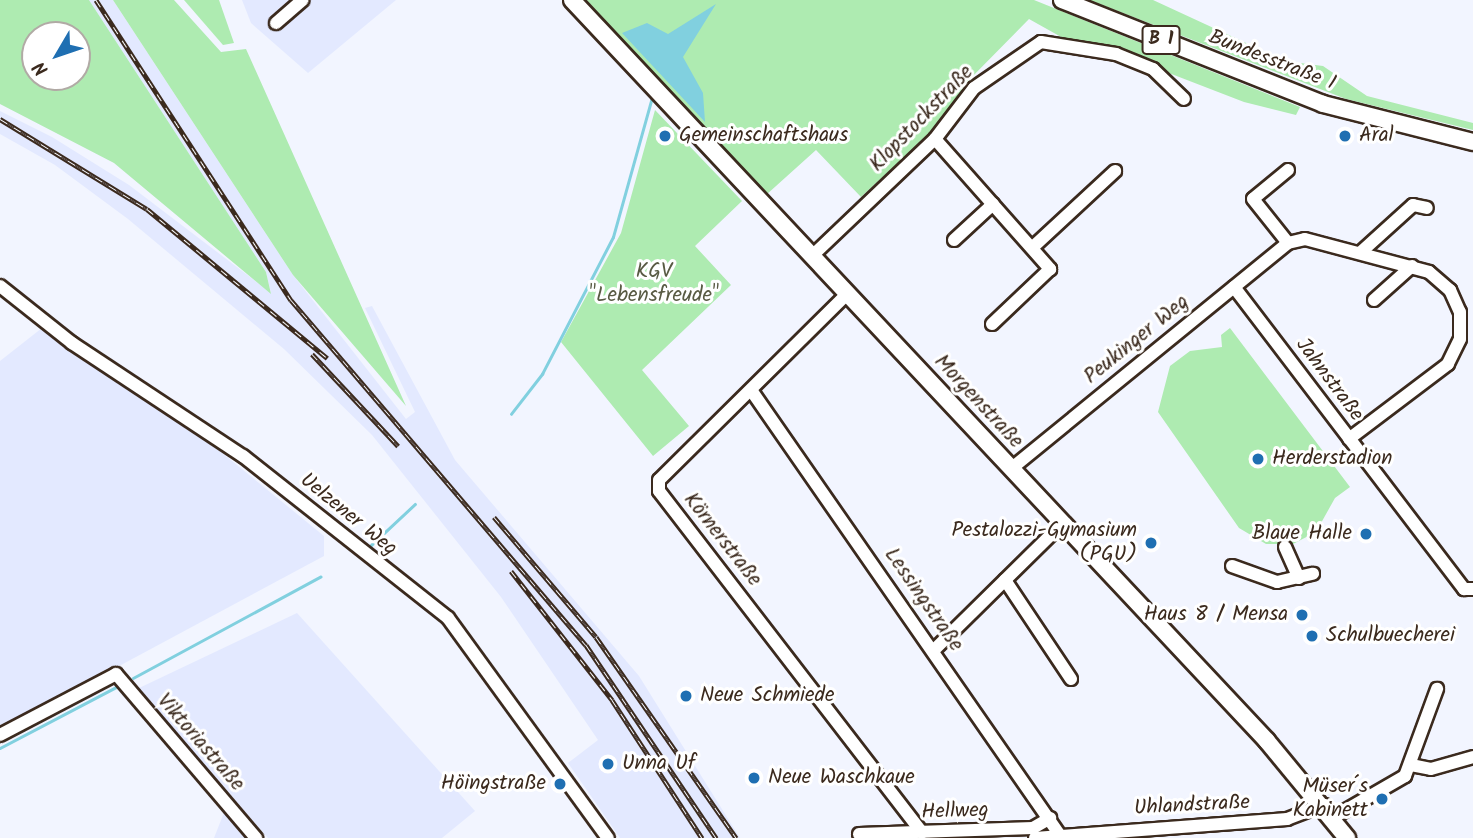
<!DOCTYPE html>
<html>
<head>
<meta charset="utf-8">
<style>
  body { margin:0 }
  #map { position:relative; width:1473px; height:838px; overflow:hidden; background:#f2f5ff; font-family:Kalam,sans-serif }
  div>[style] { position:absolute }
  .built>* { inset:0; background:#e3e9ff }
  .green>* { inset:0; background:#aeebb1 }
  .water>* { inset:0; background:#81d0df }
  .stream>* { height:2.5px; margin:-1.25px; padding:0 1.25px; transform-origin:1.25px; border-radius:1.25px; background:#81d0df }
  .roads { filter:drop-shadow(2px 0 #3b2a1e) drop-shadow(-2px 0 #3b2a1e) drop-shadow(0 2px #3b2a1e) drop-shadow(0 -2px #3b2a1e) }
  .minor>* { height:12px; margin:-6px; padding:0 6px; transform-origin:6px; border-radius:6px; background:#fff }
  .major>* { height:16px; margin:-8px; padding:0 8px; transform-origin:8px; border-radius:8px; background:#fff }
  .rail>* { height:5px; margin-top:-2.5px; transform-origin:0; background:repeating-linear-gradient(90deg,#fff 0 8px,#3b2a1e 0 16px); box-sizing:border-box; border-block:2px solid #3b2a1e }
  .dots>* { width:19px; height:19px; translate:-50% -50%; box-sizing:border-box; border:4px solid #fff; border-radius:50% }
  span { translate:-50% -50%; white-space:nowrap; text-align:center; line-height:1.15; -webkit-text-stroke:6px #fff; paint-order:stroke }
  .shield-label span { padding:2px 5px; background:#fff; border:2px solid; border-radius:5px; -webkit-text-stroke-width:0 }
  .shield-label { font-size:19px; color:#3b2a1e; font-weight:700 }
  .street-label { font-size:21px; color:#3b2a1e }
  .poi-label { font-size:21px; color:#3b2a1e }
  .left { translate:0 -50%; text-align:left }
  .right { translate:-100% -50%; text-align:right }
  .park-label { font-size:21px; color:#585a43 }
  .north { position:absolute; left:21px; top:21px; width:70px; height:70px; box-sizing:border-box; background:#fff; border:2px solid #b1aaa5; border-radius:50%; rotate:231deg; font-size:19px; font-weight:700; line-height:28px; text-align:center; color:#3b2a1e }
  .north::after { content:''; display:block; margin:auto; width:24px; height:32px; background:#1f6fb2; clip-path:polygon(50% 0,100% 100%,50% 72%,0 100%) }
</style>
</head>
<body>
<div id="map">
  <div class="built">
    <div style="clip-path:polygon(89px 0,113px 0,293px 275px,406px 419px,415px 412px,365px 308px,372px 306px,455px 460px,639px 676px,740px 838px,620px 838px,568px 763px,598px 740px,501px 597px,372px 435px,284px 349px,128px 219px,55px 165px,0 134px,0 111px,52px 137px,129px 185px,271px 293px,266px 272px)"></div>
    <div style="clip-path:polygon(242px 0,396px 0,308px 73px,251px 23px)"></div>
    <div style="clip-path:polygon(42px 328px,221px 452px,324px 536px,324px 556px,0 730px,0 361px)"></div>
    <div style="clip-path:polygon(297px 613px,475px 811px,442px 838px,268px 838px,137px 689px)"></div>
    <div style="clip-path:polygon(225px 810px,250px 838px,214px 838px)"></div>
  </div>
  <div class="green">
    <div style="clip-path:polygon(evenodd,0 0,89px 0,266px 272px,271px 294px,114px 163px,0 104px,0 0,35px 35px,77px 35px,77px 77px,35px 77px,35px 35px)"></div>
    <div style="clip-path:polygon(113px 0,174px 0,221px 52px,246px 49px,406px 406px,293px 275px)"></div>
    <div style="clip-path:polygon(184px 0,219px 0,234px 43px,223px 45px)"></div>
    <div style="clip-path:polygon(583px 0,1034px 0,1300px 107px,1296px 115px,1244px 102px,1104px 48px,1079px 47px,1029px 19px,966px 83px,942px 122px,861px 197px,816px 150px,766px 195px)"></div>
    <div style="clip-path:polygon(1089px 0,1153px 0,1285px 61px,1323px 66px,1367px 96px,1473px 123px,1473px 130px,1346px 99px)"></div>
    <div style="clip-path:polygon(655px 110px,742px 201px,695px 246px,731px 285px,642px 370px,689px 426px,653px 456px,561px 342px,621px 233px)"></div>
    <div style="clip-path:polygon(1230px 328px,1350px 487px,1335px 498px,1316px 532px,1293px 544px,1266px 544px,1239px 528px,1158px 412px,1170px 366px,1190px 351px,1222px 347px,1221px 335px)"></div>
  </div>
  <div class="water">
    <div style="clip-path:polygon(716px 4px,683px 57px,703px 93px,705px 122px,622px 33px,647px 23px,668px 34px)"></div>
  </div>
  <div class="stream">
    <div style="left:511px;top:414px;width:51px;rotate:-52.2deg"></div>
    <div style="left:542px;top:374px;width:154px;rotate:-62.6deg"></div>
    <div style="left:613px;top:237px;width:145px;rotate:-74.4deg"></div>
    <div style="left:368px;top:548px;width:64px;rotate:-43.1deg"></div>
    <div style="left:133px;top:678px;width:213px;rotate:-28.4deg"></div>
    <div style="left:0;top:748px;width:131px;rotate:-27.7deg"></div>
  </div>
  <div class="roads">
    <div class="minor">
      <div style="left:276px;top:23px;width:35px;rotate:-41deg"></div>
      <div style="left:935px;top:139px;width:174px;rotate:48.5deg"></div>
      <div style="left:1050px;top:269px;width:80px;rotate:136.5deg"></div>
      <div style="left:1288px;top:170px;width:45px;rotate:140.4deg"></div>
      <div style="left:1253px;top:199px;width:56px;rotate:51.5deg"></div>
      <div style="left:954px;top:240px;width:53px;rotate:-42.7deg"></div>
      <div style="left:1033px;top:247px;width:112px;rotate:-42.8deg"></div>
      <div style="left:1361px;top:252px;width:70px;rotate:-42.1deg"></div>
      <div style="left:1413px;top:205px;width:14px;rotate:12deg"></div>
      <div style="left:812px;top:256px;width:170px;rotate:-43.6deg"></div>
      <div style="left:935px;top:139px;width:64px;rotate:-52.6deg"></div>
      <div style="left:974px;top:88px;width:81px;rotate:-34.5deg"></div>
      <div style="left:1041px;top:42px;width:76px;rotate:9.1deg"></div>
      <div style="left:1116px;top:54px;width:40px;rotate:22deg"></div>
      <div style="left:1153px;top:69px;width:43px;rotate:44.1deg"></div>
      <div style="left:0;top:286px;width:92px;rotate:38.4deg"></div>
      <div style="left:72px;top:343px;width:205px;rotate:33.5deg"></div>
      <div style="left:243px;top:456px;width:261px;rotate:38.3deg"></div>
      <div style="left:448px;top:618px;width:272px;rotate:54deg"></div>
      <div style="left:1234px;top:287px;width:380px;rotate:52.7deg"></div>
      <div style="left:1464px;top:589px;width:9px"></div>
      <div style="left:847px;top:294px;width:264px;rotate:135.3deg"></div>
      <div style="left:659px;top:480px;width:11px;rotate:90deg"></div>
      <div style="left:659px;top:491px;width:431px;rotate:52.4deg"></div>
      <div style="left:1374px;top:300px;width:51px;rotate:-41.8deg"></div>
      <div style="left:751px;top:390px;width:540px;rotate:55.25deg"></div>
      <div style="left:1012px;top:468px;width:356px;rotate:-39.2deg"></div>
      <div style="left:1288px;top:243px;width:17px;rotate:-13deg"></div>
      <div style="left:1305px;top:239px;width:128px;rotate:14.9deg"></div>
      <div style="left:1429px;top:272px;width:28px;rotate:41deg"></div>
      <div style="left:1450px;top:290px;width:24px;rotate:66deg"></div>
      <div style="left:1460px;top:312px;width:27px;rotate:90deg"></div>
      <div style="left:1460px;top:339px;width:28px;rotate:116deg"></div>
      <div style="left:1448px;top:364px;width:124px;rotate:142.9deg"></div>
      <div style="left:1285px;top:547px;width:34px;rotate:66deg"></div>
      <div style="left:1232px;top:566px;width:48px;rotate:19.6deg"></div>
      <div style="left:1277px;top:582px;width:37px;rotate:-13deg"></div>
      <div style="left:1005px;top:580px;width:119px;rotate:56.3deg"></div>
      <div style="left:934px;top:650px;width:181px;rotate:-44.6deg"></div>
      <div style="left:0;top:735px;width:131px;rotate:-27.7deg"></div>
      <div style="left:116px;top:674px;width:216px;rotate:49.5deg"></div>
      <div style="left:1411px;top:765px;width:20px;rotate:11deg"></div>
      <div style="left:1431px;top:769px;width:44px;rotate:-15.9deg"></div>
      <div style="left:1334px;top:817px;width:82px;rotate:-30deg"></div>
      <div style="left:1405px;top:776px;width:93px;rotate:-69.8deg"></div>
      <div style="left:859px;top:834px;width:174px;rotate:-2deg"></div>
      <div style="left:1033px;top:828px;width:20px;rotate:-30deg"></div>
      <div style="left:1035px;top:838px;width:253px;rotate:-4.3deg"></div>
      <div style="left:1287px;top:819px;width:40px;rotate:-21deg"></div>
    </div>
    <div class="major">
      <div style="left:572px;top:0;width:1016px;rotate:46.83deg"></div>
      <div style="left:1267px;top:741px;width:126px;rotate:50.5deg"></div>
      <div style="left:1062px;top:0;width:281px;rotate:21.7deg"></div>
      <div style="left:1323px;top:104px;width:155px;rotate:14.2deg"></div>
    </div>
  </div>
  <div class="rail">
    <div style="left:96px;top:0;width:358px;rotate:57deg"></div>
    <div style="left:291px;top:300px;width:454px;rotate:49.5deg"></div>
    <div style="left:586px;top:645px;width:233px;rotate:56deg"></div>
    <div style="left:0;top:119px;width:172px;rotate:31.5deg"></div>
    <div style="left:147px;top:209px;width:234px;rotate:39.6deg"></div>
    <div style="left:312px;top:354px;width:126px;rotate:46.9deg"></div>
    <div style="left:494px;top:517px;width:157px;rotate:49.6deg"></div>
    <div style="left:596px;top:637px;width:245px;rotate:55.1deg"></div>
    <div style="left:511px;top:571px;width:164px;rotate:51.9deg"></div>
    <div style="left:612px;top:700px;width:165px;rotate:56.9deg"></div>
  </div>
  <div class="dots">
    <div style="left:665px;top:136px;background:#1f6fb2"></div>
    <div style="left:1345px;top:136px;background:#1f6fb2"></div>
    <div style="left:1258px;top:459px;background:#1f6fb2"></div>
    <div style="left:1366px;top:534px;background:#1f6fb2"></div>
    <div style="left:1151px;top:543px;background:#1f6fb2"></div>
    <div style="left:1302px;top:615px;background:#1f6fb2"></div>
    <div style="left:1312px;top:636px;background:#1f6fb2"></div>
    <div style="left:686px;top:696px;background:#1f6fb2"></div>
    <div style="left:608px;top:764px;background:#1f6fb2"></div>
    <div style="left:754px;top:778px;background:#1f6fb2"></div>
    <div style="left:560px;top:784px;background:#1f6fb2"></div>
    <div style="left:1382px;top:799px;background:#1f6fb2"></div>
  </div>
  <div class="shield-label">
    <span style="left:1161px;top:40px">B 1</span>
  </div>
  <div class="street-label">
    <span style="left:1272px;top:61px;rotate:21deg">Bundesstraße 1</span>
    <span style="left:922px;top:119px;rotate:-46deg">Klopstockstraße</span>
    <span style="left:1137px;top:340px;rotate:-39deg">Peukinger Weg</span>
    <span style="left:1329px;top:380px;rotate:53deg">Jahnstraße</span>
    <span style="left:978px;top:402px;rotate:47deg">Morgenstraße</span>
    <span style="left:348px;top:515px;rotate:39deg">Uelzener Weg</span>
    <span style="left:722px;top:540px;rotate:52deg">Körnerstraße</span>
    <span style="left:923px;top:600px;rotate:55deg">Lessingstraße</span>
    <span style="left:200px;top:743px;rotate:49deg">Viktoriastraße</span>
    <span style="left:1192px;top:806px;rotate:-3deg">Uhlandstraße</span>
    <span style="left:955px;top:812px;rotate:-2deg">Hellweg</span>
  </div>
  <div class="poi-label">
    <span class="left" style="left:679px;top:136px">Gemeinschaftshaus</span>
    <span class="left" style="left:1359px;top:136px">Aral</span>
    <span class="left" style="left:1272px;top:459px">Herderstadion</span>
    <span class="right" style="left:1137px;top:543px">Pestalozzi-Gymasium<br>(PGU)</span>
    <span class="right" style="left:1352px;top:534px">Blaue Halle</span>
    <span class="right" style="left:1288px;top:615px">Haus 8 / Mensa</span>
    <span class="left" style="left:1326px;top:636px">Schulbuecherei</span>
    <span class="left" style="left:700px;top:696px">Neue Schmiede</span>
    <span class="left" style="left:622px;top:764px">Unna Uf</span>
    <span class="left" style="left:768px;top:778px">Neue Waschkaue</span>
    <span class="right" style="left:546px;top:784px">Höingstraße</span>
    <span class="right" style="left:1368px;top:799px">Müser´s<br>Kabinett</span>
  </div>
  <div class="park-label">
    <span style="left:654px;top:284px">KGV<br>"Lebensfreude"</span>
  </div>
  <div class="north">N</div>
</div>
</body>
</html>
